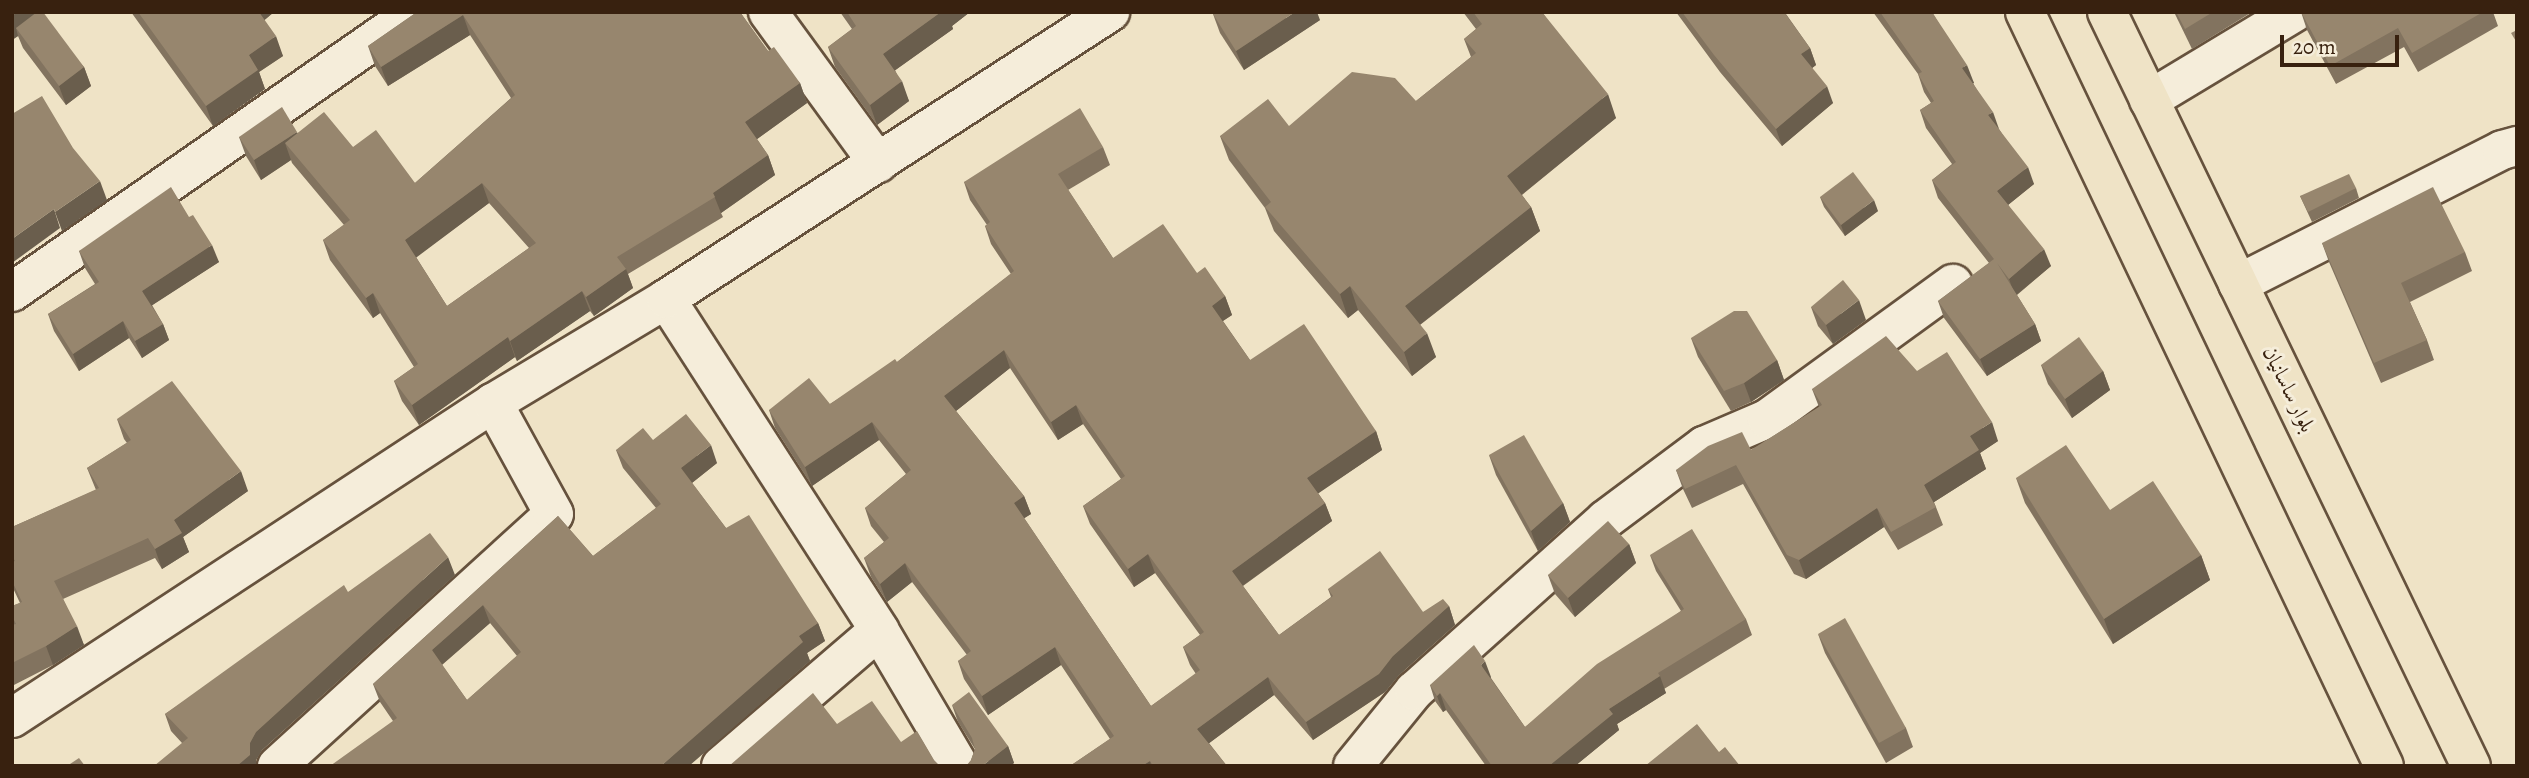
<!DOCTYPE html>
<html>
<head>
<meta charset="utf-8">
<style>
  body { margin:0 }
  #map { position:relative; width:2529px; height:778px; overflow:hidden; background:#efe3c6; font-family:Alegreya,Amiri,serif }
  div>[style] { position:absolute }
  .roads { filter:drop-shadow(2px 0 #66523d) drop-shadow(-2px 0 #66523d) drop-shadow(0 2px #66523d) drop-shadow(0 -2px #66523d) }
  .minor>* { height:38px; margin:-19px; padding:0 19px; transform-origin:19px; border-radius:19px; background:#f5edda }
  .highway>* { height:38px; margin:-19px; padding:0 19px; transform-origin:19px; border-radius:19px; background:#efe3c6 }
  .wall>* { inset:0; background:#82735f }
  .shaded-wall>* { inset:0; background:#6a5e4d }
  .building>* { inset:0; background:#97866e }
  span { translate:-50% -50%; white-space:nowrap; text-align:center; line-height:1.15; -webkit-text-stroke:6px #f5edda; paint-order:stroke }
  .street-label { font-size:21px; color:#38210f }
  .frame { position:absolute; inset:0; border:14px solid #38210f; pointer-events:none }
  .scale { position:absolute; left:2280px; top:35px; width:119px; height:32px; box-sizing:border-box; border:4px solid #38210f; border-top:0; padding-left:9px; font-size:21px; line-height:24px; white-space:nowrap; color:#38210f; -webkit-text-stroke:5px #f5edda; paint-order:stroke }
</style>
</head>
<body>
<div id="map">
  <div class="roads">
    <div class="minor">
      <div style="left:768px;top:12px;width:187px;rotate:53.9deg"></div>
      <div style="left:2149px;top:100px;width:170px;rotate:-31.1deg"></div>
      <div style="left:2238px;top:284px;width:296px;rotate:-26.9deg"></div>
      <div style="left:2502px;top:150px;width:16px;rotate:-15deg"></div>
      <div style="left:12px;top:292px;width:491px;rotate:-34.8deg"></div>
      <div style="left:666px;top:299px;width:394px;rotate:57.2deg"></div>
      <div style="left:879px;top:630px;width:158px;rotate:59.5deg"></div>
      <div style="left:12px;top:718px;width:575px;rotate:-33.22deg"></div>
      <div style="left:493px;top:403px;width:202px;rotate:-31deg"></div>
      <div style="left:666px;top:299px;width:529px;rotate:-32.88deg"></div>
      <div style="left:277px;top:766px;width:374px;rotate:-42.3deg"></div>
      <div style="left:554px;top:514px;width:127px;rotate:-118.8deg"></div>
      <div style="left:721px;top:766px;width:208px;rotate:-40.7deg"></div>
      <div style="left:1353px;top:766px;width:97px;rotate:-50.9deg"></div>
      <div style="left:1414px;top:691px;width:256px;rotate:-41.8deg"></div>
      <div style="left:1605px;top:520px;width:124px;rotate:-36.8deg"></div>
      <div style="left:1704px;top:446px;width:69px;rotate:-23.2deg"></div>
      <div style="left:1767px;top:419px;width:230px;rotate:-36deg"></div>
    </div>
    <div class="highway">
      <div style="left:2025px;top:12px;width:835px;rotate:64.54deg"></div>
      <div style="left:2107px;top:12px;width:837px;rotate:64.23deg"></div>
    </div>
  </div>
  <div class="wall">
    <div style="clip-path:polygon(12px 12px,36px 13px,84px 67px,91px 86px,66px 105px,23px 48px,18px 36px,12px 40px)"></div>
    <div style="clip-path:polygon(131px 12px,274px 12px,264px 20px,283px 56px,259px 72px,265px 89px,213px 126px)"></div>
    <div style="clip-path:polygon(evenodd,417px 12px,740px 12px,768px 51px,800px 83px,807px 103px,757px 139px,768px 155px,775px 175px,721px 213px,723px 217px,628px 274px,633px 288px,594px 316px,590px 311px,517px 361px,515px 357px,419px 425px,402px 401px,394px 381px,414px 367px,380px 313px,373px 318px,330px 260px,323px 240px,344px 225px,292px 163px,291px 160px,261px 180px,246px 156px,239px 137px,298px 133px,353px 147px,415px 183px,511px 98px,470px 35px,388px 86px,375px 66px,368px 46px,417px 12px,489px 203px,529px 248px,447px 306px,416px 257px,489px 203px)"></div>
    <div style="clip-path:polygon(840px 12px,970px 12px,952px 26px,953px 29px,895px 70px,909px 101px,877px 125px,835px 67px,828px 47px,852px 29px)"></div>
    <div style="clip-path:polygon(1463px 12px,1542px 12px,1616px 118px,1522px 195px,1531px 207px,1540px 231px,1420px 325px,1436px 357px,1412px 376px,1358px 310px,1348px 318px,1274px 231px,1265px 208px,1229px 160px,1220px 136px,1289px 126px,1416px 101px,1471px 57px,1464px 39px,1476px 29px)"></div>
    <div style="clip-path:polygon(1676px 12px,1788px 12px,1786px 14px,1810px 48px,1816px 65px,1812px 68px,1833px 103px,1782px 146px,1720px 72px)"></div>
    <div style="clip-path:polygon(1873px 12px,1932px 12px,1974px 83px,1973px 83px,1999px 129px,2034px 184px,2008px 205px,2051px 266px,2017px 295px,2035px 324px,2041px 341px,1987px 376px,1944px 318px,1938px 301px,1989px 263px,1938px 198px,1932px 180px,1952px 164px,1926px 128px,1920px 110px,1931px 103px,1924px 92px,1918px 74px)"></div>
    <div style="clip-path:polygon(2174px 12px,2252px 12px,2192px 49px)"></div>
    <div style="clip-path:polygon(2301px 12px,2493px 12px,2498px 26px,2418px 72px,2404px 47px,2336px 84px,2307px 30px)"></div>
    <div style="clip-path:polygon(1213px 14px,1320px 20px,1244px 70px,1220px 33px)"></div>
    <div style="clip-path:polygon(evenodd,1103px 147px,1110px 165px,1068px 190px,1113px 258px,1197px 273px,1225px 296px,1232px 315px,1223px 321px,1250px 360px,1376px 431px,1382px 450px,1318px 493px,1325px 503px,1332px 521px,1243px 586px,1279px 635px,1331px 597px,1328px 589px,1423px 612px,1449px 606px,1455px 625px,1399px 675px,1385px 692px,1313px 740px,1274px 695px,1209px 743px,1227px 766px,1070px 766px,1110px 739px,1061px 665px,988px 715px,964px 679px,958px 661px,967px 655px,912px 582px,887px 602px,871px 577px,864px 558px,884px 542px,871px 526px,865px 508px,906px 474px,879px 440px,812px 486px,775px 428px,769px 410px,830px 404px,897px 362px,1011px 274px,991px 244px,985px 226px,987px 225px,970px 200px,964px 182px,1103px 147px,1010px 368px,1058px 440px,1083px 424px,1121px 479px,1083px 506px,1090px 524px,1134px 587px,1155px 573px,1200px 635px,1183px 647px,1190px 665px,1196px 674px,1151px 706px,1024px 518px,1031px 514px,1024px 496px,956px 411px,1010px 368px)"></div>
    <div style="clip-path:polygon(2356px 188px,2359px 198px,2312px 222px,2300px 196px)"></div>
    <div style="clip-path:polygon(1820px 197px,1878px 211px,1845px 236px,1824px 207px)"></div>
    <div style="clip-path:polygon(189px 217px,219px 262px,152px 305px,163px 324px,169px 340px,142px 358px,129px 338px,79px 371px,54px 331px,48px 314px,95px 284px,85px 268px,79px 251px)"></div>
    <div style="clip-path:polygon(2322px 243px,2465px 252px,2472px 271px,2410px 302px,2427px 340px,2434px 360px,2381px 383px,2329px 262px)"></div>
    <div style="clip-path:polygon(1811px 307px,1866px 320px,1833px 344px,1818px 326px)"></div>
    <div style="clip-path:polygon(1691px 338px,1777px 360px,1784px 380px,1751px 402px,1731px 411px,1698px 357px)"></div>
    <div style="clip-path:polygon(2041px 365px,2103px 371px,2110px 390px,2072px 418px,2048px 384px)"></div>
    <div style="clip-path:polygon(1917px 371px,1998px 441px,1980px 453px,1986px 469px,1934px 502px,1943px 525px,1898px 550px,1884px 527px,1806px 579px,1794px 574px,1743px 484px,1692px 508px,1683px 489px,1676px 470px,1751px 450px,1819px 407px,1812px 389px)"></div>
    <div style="clip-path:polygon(117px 419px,248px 491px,183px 537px,189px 552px,162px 569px,155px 558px,63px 599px,84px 645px,53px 665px,12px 686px,12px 625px,14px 624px,12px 619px,12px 606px,20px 603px,12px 586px,12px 527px,96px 490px,87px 468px,127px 443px,124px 439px)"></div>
    <div style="clip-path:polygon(evenodd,653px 440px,717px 463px,692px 483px,726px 528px,818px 623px,825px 641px,807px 653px,810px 661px,393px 721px,380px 702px,373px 684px,558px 516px,593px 556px,656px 508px,623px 468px,616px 450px,653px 440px,490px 623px,517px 656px,467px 700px,442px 665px,490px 623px)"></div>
    <div style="clip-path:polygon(1489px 455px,1563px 503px,1570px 522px,1538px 551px,1496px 475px)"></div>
    <div style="clip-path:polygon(2016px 478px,2110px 510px,2201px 555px,2210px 580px,2113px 644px,2025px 503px)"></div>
    <div style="clip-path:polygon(1629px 544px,1636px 563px,1575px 617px,1555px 594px,1548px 575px)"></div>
    <div style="clip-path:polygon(1650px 555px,1746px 619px,1752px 635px,1664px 689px,1666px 693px,1617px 724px,1619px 730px,1575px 766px,1486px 766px,1446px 710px,1443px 712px,1435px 701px,1430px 685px,1491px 677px,1491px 678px,1525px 727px,1681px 611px,1656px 571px)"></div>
    <div style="clip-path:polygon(455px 575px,262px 750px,256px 760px,182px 743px,171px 731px,165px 714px,348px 592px)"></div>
    <div style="clip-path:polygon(1818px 634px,1906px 728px,1913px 747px,1886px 763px,1825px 653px)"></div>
    <div style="clip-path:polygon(952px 705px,1008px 746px,1014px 763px,971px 760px,975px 749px,958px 722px)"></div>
  </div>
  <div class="shaded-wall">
    <div style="clip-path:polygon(18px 12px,36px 12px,39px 22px,16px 28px,18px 36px,12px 40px,12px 16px)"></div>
    <div style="clip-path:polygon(256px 12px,274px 12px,260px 24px)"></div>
    <div style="clip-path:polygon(941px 12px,970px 12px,952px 26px,953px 29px,890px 74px,883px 54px)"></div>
    <div style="clip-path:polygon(1295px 12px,1317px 12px,1320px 20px,1244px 70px,1236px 51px)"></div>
    <div style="clip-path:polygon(463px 15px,470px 35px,388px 86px,381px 67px)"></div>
    <div style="clip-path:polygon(276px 36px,283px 56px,259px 72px,265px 89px,213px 126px,206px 106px,249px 55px)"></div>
    <div style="clip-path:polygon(1810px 48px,1816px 65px,1807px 72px,1801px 54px)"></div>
    <div style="clip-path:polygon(1967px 65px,1974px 83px,1969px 86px,1962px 68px)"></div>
    <div style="clip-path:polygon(84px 67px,91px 86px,66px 105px,59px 86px)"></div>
    <div style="clip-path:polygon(902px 81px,909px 101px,877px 125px,870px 105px)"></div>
    <div style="clip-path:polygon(800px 83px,807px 103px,753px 142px,745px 122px)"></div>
    <div style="clip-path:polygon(1827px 86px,1833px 103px,1782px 146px,1776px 129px)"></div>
    <div style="clip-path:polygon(1608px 94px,1616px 118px,1515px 200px,1507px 176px)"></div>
    <div style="clip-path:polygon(1993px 112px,1999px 129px,1988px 115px)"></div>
    <div style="clip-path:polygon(297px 132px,304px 151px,285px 143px,291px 160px,261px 180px,254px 160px)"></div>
    <div style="clip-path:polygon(768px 155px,775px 175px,721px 213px,713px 193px)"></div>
    <div style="clip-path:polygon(2028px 167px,2034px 184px,2003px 209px,1997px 191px)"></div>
    <div style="clip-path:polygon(100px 181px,107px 200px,62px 231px,55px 212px)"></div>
    <div style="clip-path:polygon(482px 183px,489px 203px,413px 260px,405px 240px)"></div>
    <div style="clip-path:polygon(1874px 200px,1878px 211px,1845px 236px,1841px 225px)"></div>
    <div style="clip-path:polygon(1531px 207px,1540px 231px,1413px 330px,1405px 306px)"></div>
    <div style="clip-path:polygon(54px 209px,60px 228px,12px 263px,12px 239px)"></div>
    <div style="clip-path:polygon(212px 245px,219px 262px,148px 308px,142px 291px)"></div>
    <div style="clip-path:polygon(2044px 249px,2051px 266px,2015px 296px,2009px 279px)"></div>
    <div style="clip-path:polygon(626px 269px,633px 288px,594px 316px,586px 297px)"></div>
    <div style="clip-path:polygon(1350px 286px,1358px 310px,1348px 318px,1340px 294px)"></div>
    <div style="clip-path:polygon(582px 291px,590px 311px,517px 361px,510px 341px)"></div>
    <div style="clip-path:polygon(373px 293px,380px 313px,373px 318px,366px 298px)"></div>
    <div style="clip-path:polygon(1225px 296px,1232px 315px,1218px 324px,1212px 306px)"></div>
    <div style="clip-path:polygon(1859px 300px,1866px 320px,1833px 344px,1826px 325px)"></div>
    <div style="clip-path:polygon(123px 321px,129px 338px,79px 371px,73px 354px)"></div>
    <div style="clip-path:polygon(163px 324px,169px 340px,142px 358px,135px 341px)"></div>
    <div style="clip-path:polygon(2035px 324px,2041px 341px,1987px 376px,1980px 359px)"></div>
    <div style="clip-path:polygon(1427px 333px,1436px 357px,1412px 376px,1404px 352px)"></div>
    <div style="clip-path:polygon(508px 337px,515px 357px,419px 425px,412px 405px)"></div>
    <div style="clip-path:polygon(1004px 350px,1010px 368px,951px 415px,944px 396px)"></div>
    <div style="clip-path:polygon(1777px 360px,1784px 380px,1751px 402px,1744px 383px)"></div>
    <div style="clip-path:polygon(2103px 371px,2110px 390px,2072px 418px,2065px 399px)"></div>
    <div style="clip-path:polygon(1076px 405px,1083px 424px,1058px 440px,1051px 422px)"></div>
    <div style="clip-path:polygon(872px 422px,879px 440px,812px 486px,805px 467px)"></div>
    <div style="clip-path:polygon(1992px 422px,1998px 441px,1980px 453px,1986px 469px,1931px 504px,1924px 485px,1970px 436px)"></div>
    <div style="clip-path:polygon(1376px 431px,1382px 450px,1313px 497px,1307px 478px)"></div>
    <div style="clip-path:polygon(711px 445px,717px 463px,688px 486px,681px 468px)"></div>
    <div style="clip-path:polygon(241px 471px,248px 491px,183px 537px,189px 552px,162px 569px,155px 549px,174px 520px)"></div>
    <div style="clip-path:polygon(1024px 496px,1031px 514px,1020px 521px,1014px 503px)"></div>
    <div style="clip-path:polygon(1325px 503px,1332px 521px,1238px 589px,1232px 571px)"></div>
    <div style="clip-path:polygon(1563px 503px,1570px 522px,1538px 551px,1531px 531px)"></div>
    <div style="clip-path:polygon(1877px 508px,1884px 527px,1806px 579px,1799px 560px)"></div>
    <div style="clip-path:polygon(1629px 544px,1636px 563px,1575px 617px,1568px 598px)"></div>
    <div style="clip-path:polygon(1148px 554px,1155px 573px,1134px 587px,1128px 569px)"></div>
    <div style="clip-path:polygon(2201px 555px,2210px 580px,2113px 644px,2104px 619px)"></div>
    <div style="clip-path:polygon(448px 557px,455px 575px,262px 750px,256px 760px,256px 766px,237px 766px,256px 732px)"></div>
    <div style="clip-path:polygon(905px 563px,912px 582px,887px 602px,880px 584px)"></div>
    <div style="clip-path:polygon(483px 605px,490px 623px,438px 668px,432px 650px)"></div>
    <div style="clip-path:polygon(1449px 606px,1455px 625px,1399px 675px,1385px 692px,1313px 740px,1306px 722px,1393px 656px)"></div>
    <div style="clip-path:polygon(818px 623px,825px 641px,807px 653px,810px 661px,689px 766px,661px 766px,799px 636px)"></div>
    <div style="clip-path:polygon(77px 626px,84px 645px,53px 665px,46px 646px)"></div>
    <div style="clip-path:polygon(1055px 647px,1061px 665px,988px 715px,982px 696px)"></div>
    <div style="clip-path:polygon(1485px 661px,1491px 677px,1487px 681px,1481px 665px)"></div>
    <div style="clip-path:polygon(1660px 676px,1666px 693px,1617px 724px,1619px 730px,1575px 766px,1549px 766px,1609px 709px)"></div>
    <div style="clip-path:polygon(1268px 677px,1274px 695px,1204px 747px,1197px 729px)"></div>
    <div style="clip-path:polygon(1440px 693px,1446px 710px,1443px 712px,1437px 696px)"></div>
    <div style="clip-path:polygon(1008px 746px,1014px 763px,1011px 766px,982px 766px)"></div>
    <div style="clip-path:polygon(1150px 761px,1151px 766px,1142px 766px)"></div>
  </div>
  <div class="building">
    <div style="clip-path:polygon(37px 12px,43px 12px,84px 67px,59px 86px,16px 28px)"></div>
    <div style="clip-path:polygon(138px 12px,259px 12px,276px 36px,249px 55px,258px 70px,206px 106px)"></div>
    <div style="clip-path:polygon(evenodd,417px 12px,740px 12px,768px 51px,774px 47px,800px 83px,745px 122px,768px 155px,713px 193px,715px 197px,617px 257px,626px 269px,586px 297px,582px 291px,510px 341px,508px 337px,412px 405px,394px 381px,418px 364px,373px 293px,366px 298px,323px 240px,350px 220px,285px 143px,324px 112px,353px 147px,376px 130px,415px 183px,515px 95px,463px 15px,381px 67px,368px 46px,417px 12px,482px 183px,536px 243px,447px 306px,405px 240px,482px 183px)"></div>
    <div style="clip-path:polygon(847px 12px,941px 12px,883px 54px,902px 81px,870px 105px,828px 47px,856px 26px)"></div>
    <div style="clip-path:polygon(1215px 12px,1295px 12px,1236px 51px,1213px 14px)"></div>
    <div style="clip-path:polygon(1473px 12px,1542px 12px,1608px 94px,1507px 176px,1531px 207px,1405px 306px,1427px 333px,1404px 352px,1350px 286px,1340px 294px,1265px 207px,1271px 202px,1220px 136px,1268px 99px,1289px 126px,1352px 72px,1395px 78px,1416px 101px,1476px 53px,1464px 39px,1482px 24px)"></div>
    <div style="clip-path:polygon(1682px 12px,1784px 12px,1810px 48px,1801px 54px,1827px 86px,1776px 129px,1714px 55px)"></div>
    <div style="clip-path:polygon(1880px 12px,1932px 12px,1967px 65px,1962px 68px,1993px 112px,1988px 115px,2028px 167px,1997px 191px,2044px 249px,2009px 279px,1997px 263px,2035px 324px,1980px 359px,1938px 301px,1994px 259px,1932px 180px,1956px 162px,1920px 110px,1934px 101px,1918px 74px,1922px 72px)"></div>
    <div style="clip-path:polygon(2176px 12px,2213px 12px,2185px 29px)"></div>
    <div style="clip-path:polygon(2301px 12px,2483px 12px,2412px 53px,2398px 28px,2330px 66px)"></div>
    <div style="clip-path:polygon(2517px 30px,2517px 43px,2511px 33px)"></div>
    <div style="clip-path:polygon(42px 96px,73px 148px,100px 181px,55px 212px,54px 209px,12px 239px,12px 114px)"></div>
    <div style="clip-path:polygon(282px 107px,297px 132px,254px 160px,239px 137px)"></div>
    <div style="clip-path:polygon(evenodd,1080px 108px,1103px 147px,1058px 174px,1113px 258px,1163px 224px,1197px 273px,1205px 267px,1225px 296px,1212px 306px,1250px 360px,1304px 324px,1376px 431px,1307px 478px,1325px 503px,1232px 571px,1279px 635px,1333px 596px,1328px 589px,1380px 551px,1423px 612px,1443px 599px,1449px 606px,1393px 656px,1379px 674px,1306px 722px,1268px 677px,1197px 729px,1227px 766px,1153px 766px,1150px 761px,1142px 766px,1070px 766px,1114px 736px,1055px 647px,982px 696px,958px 661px,971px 651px,905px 563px,880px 584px,864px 558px,889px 538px,865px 508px,911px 470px,872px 422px,805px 467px,769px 410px,809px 378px,830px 404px,895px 359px,897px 362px,1014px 271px,985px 226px,990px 222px,964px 182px,1080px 108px,1004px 350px,1051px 422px,1076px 405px,1125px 476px,1083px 506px,1128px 569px,1148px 554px,1204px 632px,1183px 647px,1200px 670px,1151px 706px,1014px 503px,1024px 496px,944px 396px,1004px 350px)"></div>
    <div style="clip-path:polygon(1853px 172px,1874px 200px,1841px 225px,1820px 197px)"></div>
    <div style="clip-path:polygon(2349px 174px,2356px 188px,2308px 212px,2300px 196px)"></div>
    <div style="clip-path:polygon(171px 187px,189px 217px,193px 215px,212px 245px,142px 291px,163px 324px,135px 341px,123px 321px,73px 354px,48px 314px,99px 282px,79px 251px)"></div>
    <div style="clip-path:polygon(2433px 187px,2465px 252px,2401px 283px,2427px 340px,2374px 363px,2322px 243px)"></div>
    <div style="clip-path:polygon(1843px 280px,1859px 300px,1826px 325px,1811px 307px)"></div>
    <div style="clip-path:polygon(1734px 311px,1747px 311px,1777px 360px,1744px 383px,1724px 391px,1691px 338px)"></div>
    <div style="clip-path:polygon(1886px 336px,1917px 371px,1947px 352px,1992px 422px,1970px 436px,1979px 450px,1924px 485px,1936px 507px,1891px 532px,1877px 508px,1799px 560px,1787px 555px,1736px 465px,1685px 489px,1676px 470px,1708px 446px,1742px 432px,1751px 450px,1822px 405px,1812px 389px)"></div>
    <div style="clip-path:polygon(2079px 337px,2103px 371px,2065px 399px,2041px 365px)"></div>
    <div style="clip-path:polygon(172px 381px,241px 471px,174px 520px,182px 533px,155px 549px,148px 538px,54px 581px,77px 626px,46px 646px,12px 663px,12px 625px,16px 624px,12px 616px,12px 606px,22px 602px,12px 581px,12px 562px,15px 561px,12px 556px,12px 527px,99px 488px,87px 468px,131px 440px,117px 419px)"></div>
    <div style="clip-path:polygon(evenodd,686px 414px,711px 445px,681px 468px,726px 528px,749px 515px,818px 623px,799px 636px,803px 642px,661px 766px,330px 766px,397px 718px,373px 684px,558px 516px,593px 556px,661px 504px,616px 450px,643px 428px,653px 440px,686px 414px,483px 605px,521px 652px,467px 700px,432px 650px,483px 605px)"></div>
    <div style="clip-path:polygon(1524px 435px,1563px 503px,1531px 531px,1489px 455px)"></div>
    <div style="clip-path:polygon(2066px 445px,2110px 510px,2153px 481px,2201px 555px,2104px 619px,2016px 478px)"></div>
    <div style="clip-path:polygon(1608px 521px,1629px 544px,1568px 598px,1548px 575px)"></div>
    <div style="clip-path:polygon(1692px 529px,1746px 619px,1658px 673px,1660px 676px,1609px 709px,1613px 714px,1549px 766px,1492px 766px,1440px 693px,1437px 696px,1430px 685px,1474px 645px,1485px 661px,1481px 665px,1525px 727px,1597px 664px,1684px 609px,1650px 555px)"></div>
    <div style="clip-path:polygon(430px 533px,448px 557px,256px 732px,250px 743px,250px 755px,237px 766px,154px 766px,188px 738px,165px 714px,344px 585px,348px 592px)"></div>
    <div style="clip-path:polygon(1845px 618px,1906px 728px,1879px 743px,1818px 634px)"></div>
    <div style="clip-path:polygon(969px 692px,1008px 746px,982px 766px,966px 766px,971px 760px,975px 749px,972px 738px,952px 705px)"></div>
    <div style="clip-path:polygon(813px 693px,837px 724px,872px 701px,901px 742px,917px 731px,934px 760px,940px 766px,729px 766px)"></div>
    <div style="clip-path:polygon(1697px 724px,1719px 752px,1725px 747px,1740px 766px,1645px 766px)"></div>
    <div style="clip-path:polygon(79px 758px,85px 766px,67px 766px)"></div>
  </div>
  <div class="street-label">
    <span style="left:2289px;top:389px;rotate:64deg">بلوار ساسانیان</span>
  </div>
  <div class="frame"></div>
  <div class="scale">20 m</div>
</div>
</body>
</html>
